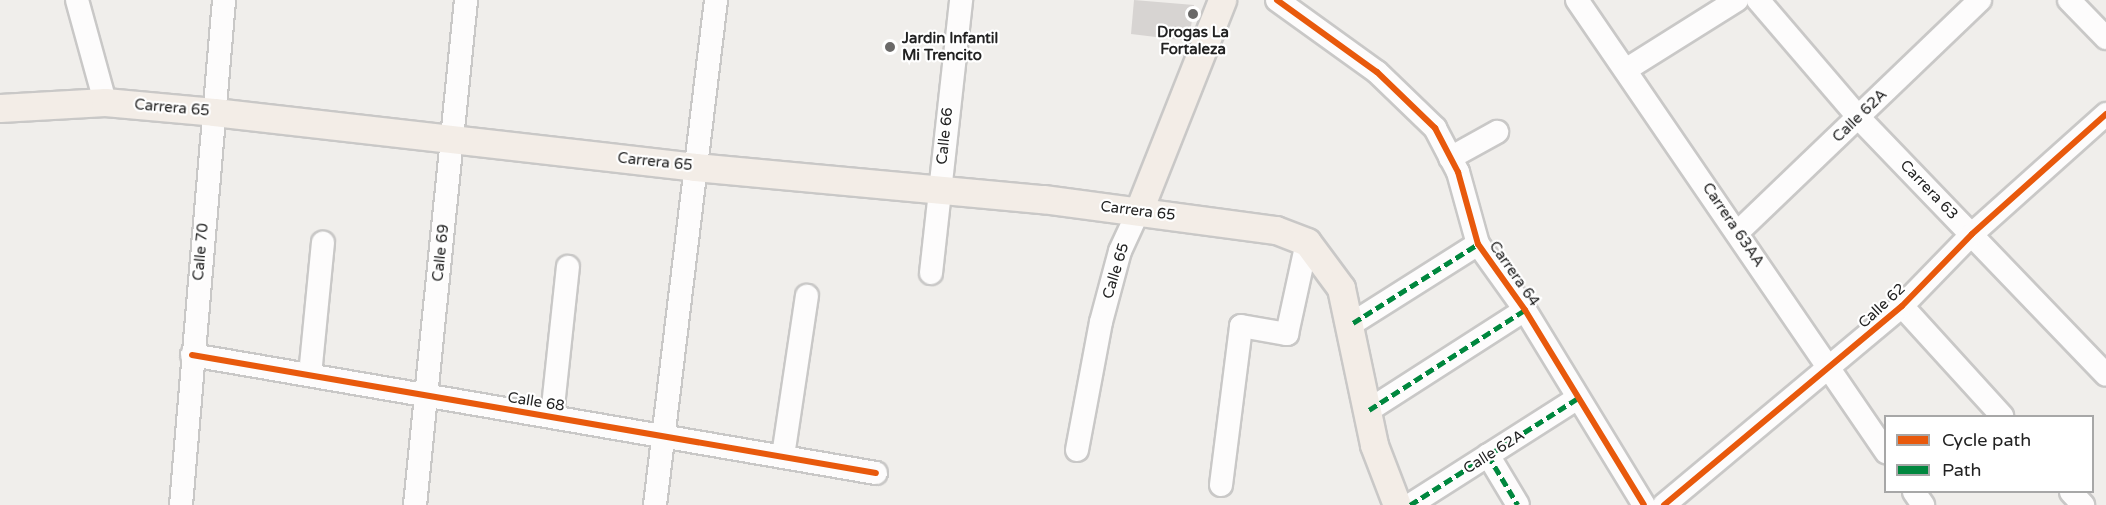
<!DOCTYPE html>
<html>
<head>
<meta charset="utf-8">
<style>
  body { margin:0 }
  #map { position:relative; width:2106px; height:505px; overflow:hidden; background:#f0eeeb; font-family:"Varela Round",sans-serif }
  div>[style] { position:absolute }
  .building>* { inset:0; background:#d7d4d2 }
  .roads { filter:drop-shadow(2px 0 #c9c8c7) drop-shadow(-2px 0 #c9c8c7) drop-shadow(0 2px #c9c8c7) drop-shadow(0 -2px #c9c8c7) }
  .minor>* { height:22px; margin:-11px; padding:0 11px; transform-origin:11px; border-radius:11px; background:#fdfcfc }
  .major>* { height:27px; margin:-13.5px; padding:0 13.5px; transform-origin:13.5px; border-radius:13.5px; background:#f3ede7 }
  .quiet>* { height:4.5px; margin-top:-2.25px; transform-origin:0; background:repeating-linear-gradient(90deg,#00873e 0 9px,transparent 0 13.5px) }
  .cycleway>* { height:6px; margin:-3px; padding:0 3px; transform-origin:3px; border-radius:3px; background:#e8590c }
  .dots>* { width:16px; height:16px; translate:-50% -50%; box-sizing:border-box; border:3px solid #fff; border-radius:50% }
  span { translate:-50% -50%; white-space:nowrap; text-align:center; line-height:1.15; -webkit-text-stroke:4.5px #fff; paint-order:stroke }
  .poi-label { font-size:15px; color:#222; font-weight:700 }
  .left { translate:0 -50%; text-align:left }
  .street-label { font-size:15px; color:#222 }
  .legend { position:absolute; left:1884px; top:415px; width:210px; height:78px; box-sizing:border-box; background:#fff; border:2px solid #a7a7a7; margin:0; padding:8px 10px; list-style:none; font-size:18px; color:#222 }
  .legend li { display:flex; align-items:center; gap:12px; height:30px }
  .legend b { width:30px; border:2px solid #a7a7a7 }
</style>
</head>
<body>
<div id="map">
  <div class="building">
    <div style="clip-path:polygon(1134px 0,1194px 5px,1189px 41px,1131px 34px)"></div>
  </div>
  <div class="roads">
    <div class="minor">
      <div style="left:77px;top:0;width:106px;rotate:74.6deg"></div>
      <div style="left:1277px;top:0;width:123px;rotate:35.8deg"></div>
      <div style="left:1377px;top:72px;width:81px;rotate:44deg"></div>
      <div style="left:1435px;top:128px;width:50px;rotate:62.4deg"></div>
      <div style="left:1458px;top:172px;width:75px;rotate:74.5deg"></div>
      <div style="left:1478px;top:244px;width:81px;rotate:54.5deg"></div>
      <div style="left:1525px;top:310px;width:228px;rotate:58.6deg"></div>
      <div style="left:1577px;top:0;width:548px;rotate:55.64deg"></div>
      <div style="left:1758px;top:0;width:155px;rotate:49.4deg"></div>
      <div style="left:1859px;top:118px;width:356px;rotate:46.1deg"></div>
      <div style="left:2069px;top:0;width:53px;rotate:45.8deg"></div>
      <div style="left:1627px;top:69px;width:130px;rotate:-32.1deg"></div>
      <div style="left:1450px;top:158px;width:54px;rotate:-29deg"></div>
      <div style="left:1739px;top:231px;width:334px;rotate:-43.8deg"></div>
      <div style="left:931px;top:273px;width:275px;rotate:-83.7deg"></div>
      <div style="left:1902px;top:306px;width:149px;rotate:47.7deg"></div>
      <div style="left:1353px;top:323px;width:148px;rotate:-32.3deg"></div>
      <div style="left:192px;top:355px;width:694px;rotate:9.79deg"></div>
      <div style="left:310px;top:375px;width:133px;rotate:-84.4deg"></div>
      <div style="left:1369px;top:410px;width:185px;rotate:-32.7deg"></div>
      <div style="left:552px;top:416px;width:150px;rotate:-83.9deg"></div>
      <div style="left:1077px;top:450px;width:130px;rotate:-79.4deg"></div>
      <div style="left:1101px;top:322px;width:73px;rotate:-75deg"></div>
      <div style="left:1120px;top:251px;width:45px;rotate:-65.1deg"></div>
      <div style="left:1488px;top:455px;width:58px;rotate:59deg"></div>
      <div style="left:783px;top:456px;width:162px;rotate:-81.5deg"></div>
      <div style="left:1221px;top:485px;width:160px;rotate:-82.8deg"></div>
      <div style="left:1241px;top:326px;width:47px;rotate:9.9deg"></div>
      <div style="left:1287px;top:334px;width:94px;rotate:-77.7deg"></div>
      <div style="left:1914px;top:492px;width:16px;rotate:55deg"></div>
      <div style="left:2071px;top:492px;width:18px;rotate:47deg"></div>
      <div style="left:181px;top:505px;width:507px;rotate:-85.13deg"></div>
      <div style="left:415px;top:505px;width:508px;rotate:-84.23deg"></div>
      <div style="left:655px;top:505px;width:509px;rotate:-83.11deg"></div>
      <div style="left:1410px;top:505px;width:199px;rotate:-32.5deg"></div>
      <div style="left:1664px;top:505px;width:310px;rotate:-39.9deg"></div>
      <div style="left:1902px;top:306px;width:100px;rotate:-45.8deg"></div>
      <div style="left:1972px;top:234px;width:180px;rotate:-41.8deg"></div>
    </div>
    <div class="major">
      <div style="left:0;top:108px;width:105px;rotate:-3.3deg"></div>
      <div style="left:105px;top:102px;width:109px;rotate:5.2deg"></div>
      <div style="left:214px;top:112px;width:484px;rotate:6.5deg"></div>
      <div style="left:695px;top:167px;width:349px;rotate:5.3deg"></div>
      <div style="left:1043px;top:199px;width:235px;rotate:7.6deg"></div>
      <div style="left:1276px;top:230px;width:33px;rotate:21deg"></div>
      <div style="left:1307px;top:242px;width:57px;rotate:53.5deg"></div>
      <div style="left:1341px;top:288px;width:160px;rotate:78.1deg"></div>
      <div style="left:1374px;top:445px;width:64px;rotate:69deg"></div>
      <div style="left:1139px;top:210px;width:226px;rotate:-68.4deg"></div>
    </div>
  </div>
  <div class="quiet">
    <div style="left:1353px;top:323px;width:148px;rotate:-32.3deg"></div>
    <div style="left:1369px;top:410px;width:185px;rotate:-32.7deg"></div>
    <div style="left:1488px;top:455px;width:58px;rotate:59deg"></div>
    <div style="left:1410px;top:505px;width:199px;rotate:-32.5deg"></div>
  </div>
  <div class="cycleway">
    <div style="left:1277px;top:0;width:123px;rotate:35.8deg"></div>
    <div style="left:1377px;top:72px;width:81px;rotate:44deg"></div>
    <div style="left:1435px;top:128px;width:50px;rotate:62.4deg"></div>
    <div style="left:1458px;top:172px;width:75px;rotate:74.5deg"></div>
    <div style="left:1478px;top:244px;width:81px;rotate:54.5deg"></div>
    <div style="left:1525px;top:310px;width:228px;rotate:58.6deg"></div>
    <div style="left:192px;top:355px;width:694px;rotate:9.79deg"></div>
    <div style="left:1664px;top:505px;width:310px;rotate:-39.9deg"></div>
    <div style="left:1902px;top:306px;width:100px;rotate:-45.8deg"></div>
    <div style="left:1972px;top:234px;width:180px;rotate:-41.8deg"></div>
  </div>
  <div class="dots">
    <div style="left:1193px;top:14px;background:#6a6968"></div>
    <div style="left:890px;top:47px;background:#6a6968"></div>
  </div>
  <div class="poi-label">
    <span style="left:1193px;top:41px">Drogas La<br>Fortaleza</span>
    <span class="left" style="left:902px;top:47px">Jardin Infantil<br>Mi Trencito</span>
  </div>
  <div class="street-label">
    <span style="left:172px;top:108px;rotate:5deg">Carrera 65</span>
    <span style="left:1860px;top:116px;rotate:-44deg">Calle 62A</span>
    <span style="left:945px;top:136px;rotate:-84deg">Calle 66</span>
    <span style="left:655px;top:162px;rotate:6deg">Carrera 65</span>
    <span style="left:1929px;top:190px;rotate:46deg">Carrera 63</span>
    <span style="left:1138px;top:211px;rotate:7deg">Carrera 65</span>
    <span style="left:1733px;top:225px;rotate:56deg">Carrera 63AA</span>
    <span style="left:201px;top:252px;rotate:-85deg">Calle 70</span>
    <span style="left:441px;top:253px;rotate:-84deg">Calle 69</span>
    <span style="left:1116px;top:271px;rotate:-73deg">Calle 65</span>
    <span style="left:1514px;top:274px;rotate:55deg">Carrera 64</span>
    <span style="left:1882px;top:306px;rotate:-43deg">Calle 62</span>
    <span style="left:536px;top:402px;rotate:9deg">Calle 68</span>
    <span style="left:1494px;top:452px;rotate:-32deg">Calle 62A</span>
  </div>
  <ul class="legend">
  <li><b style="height:8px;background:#e8590c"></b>Cycle path</li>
  <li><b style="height:8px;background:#00873e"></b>Path</li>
  </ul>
</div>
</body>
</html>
